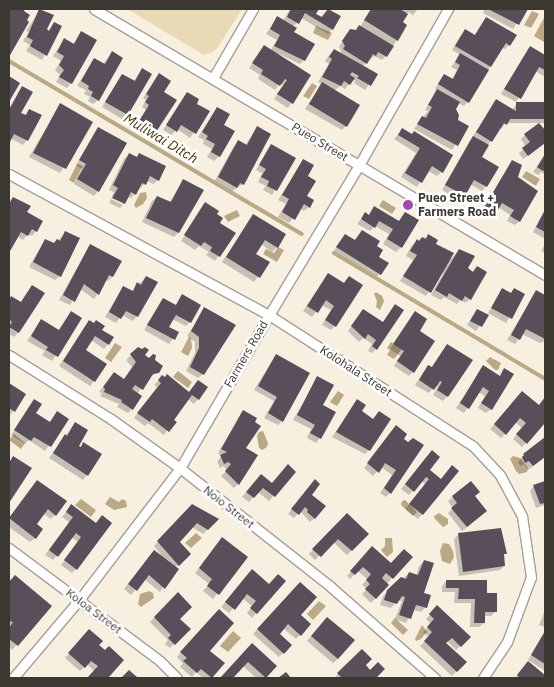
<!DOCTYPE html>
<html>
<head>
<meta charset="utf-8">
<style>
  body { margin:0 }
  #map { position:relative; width:554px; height:687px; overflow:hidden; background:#f7f0e1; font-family:"IBM Plex Sans",sans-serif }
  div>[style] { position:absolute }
  .green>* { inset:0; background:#e9d9b6 }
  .water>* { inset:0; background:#baa984 }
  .shadow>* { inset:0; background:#0003 }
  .stream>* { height:4px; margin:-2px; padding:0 2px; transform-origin:2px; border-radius:2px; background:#baa984 }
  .building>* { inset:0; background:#594f5a }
  .roads { filter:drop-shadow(1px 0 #a69f91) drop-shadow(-1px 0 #a69f91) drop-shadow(0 1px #a69f91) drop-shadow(0 -1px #a69f91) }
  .street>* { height:9px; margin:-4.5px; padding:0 4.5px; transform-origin:4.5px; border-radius:4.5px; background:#fff }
  .dots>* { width:14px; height:14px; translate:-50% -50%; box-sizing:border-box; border:2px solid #fff; border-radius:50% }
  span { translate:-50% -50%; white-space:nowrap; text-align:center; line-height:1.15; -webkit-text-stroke:5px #fff; paint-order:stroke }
  .street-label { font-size:12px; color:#3b3832 }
  .poi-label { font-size:12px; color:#3b3832; font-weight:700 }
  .left { translate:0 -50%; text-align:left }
  .water-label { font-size:14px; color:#483503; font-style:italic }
  .frame { position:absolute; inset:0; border:10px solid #3b3832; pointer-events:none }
</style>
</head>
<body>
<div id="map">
  <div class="green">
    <div style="clip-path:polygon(127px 9px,242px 9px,218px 47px,213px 52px,204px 55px)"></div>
  </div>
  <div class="water">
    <div style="clip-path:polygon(532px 11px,539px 14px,531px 28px,524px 25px)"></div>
    <div style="clip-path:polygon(544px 18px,545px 40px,544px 42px,534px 36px)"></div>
    <div style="clip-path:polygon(316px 26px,332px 33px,328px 40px,313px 33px)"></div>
    <div style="clip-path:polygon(312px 83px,317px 86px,309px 99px,303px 96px)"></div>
    <div style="clip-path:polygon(77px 164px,83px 166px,74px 183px,69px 180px)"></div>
    <div style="clip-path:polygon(526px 171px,540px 179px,536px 186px,522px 177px)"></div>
    <div style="clip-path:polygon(146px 192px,147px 198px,143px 204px,136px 208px,134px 205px,140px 193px)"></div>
    <div style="clip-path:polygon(383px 200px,396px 208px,392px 214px,379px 206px)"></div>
    <div style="clip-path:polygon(237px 210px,240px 216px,228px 222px,224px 216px)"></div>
    <div style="clip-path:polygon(278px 247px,284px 250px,277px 262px,263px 254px,266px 249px,274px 253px)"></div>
    <div style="clip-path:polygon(376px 292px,382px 296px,384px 301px,380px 310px,376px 307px,377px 301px,374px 294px)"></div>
    <div style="clip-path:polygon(189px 337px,191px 338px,192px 348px,188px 356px,181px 352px)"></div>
    <div style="clip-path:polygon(391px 342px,402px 349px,394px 359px,387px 355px,390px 350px,387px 348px)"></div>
    <div style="clip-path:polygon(115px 343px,122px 347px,111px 362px,105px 358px)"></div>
    <div style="clip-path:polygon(490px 357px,501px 363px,498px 370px,495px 370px,486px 361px)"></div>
    <div style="clip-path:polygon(178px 371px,192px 382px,188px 388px,173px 377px)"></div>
    <div style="clip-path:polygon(338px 391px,344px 395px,337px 406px,330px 402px)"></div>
    <div style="clip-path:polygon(263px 431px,268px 443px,267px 447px,262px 450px,259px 448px,257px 436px,259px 432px)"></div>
    <div style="clip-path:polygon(14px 434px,25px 443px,21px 449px,9px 440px)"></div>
    <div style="clip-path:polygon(513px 456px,520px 458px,528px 468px,527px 472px,519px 474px,516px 471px,510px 459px)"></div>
    <div style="clip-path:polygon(110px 497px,119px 502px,122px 499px,126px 501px,127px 507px,114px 510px,105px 504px)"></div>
    <div style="clip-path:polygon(81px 499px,96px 510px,91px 517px,75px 505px)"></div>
    <div style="clip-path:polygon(405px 500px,417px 512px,413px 516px,401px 505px,402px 501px)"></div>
    <div style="clip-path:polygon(439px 513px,448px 519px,448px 524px,445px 526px,443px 527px,435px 519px,434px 516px)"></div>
    <div style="clip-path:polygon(196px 533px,202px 538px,191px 548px,185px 543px)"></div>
    <div style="clip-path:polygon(385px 538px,392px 538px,393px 552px,387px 557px,381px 550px,385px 546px)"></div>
    <div style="clip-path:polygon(443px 543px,449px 544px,453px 551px,454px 557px,450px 564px,442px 561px,440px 551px)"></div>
    <div style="clip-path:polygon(149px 591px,153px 593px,154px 598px,141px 607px,138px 604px,140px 594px)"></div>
    <div style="clip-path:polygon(319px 601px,326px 606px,313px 620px,307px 614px)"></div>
    <div style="clip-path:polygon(395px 618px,408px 630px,403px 635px,391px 623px)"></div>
    <div style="clip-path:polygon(422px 625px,427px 632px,421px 639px,416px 641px,415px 639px)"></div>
    <div style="clip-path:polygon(233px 631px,241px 638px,228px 652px,220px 646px)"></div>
  </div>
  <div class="shadow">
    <div style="clip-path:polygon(9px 9px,24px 9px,22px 12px,27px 22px,9px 54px)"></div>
    <div style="clip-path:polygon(290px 9px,317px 9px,314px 14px,320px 18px,328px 9px,331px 9px,329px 11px,332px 29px,328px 34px,301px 18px,293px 27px,293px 33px,304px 60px,300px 64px,279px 54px,279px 56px,310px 76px,288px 108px,274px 99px,283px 85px,280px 83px,275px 90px,258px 79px,260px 75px,249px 68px,264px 47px,270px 51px,277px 40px,266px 34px,277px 18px,283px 21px)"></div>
    <div style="clip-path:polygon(371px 9px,418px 9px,413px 15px,408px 12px,401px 23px,397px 40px,386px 56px,382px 60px,374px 56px,362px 67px,376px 75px,365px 90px,354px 83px,355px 80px,353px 79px,345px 89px,340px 86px,334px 91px,346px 126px,342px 130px,305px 109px,322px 84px,318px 82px,329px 64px,325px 61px,329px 55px,334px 50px,340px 54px,341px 51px,339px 47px,346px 35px,360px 27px)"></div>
    <div style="clip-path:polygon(485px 9px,526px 9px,513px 29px,483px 13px)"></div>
    <div style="clip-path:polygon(40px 10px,45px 29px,48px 31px,54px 24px,61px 27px,42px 60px,26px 51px,30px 45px,23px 41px,29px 32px,26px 31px)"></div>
    <div style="clip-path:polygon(486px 18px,509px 45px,505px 49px,502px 48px,468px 102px,464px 106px,458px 103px,455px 109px,456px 120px,467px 126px,452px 150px,414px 129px,428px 111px,425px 110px,437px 90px,435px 89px,440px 80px,444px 75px,452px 79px,457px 70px,451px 67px,460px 55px,452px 50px,461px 35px,465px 31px,474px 36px)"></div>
    <div style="clip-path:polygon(81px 33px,71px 83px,67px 88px,56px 82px,60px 75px,55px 70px,61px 61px,53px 56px,64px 40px,73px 44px)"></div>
    <div style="clip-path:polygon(530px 48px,545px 56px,545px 77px,535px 71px,516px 102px,501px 94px)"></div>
    <div style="clip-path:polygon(112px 53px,98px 100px,93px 104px,88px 101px,90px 97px,84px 94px,86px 90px,77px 86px,94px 59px,103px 64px)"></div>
    <div style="clip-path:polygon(142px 70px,151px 75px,122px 119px,102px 107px,123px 75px,133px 82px)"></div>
    <div style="clip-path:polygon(159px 75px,162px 92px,155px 131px,151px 135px,136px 126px,146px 110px,142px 107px,146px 100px,143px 98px)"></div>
    <div style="clip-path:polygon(22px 87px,20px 113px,25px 115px,29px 110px,27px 140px,23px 145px,10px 138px,9px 141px,9px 108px)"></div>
    <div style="clip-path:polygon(187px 94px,195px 104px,208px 112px,190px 138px,177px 129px,171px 135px,163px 130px)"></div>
    <div style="clip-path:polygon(497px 101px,512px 110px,517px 103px,545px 103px,545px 123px,506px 123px,501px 129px,499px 127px,480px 158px,486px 186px,482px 191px,470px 184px,459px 200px,442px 190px,469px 142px)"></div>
    <div style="clip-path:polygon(60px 105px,91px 122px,60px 173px,29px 157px)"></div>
    <div style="clip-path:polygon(217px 108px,222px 125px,219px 156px,214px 161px,207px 157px,212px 149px,203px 144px,204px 140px,198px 137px)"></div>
    <div style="clip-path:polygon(99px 128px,98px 191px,94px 196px,74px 184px,82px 169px,76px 165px)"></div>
    <div style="clip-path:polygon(257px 128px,243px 184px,232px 191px,214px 182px,234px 146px,239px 142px,245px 145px)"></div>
    <div style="clip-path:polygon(402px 130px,411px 135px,442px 172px,437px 176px,428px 171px,417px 187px,401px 177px,416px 153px,394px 139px)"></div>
    <div style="clip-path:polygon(544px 132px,545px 143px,523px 159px,519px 153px,526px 147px,521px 139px,525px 135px)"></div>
    <div style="clip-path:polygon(271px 145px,294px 158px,272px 195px,263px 190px,266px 186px,258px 182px,262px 173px,256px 170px)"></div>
    <div style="clip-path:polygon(139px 154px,158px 180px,153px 184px,147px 181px,131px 198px,127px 197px,124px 202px,112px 196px,114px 192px,109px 190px,124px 159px,129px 155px,136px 158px)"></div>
    <div style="clip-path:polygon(545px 156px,545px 175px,541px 172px,538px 175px,533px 172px)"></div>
    <div style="clip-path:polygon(303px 161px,306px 177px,305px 197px,309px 207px,304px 211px,300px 209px,289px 223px,278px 217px,286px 204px,278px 200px)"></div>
    <div style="clip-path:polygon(512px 162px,516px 177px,519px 221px,515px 225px,507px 221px,510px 215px,498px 207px,491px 216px,481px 211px)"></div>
    <div style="clip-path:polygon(183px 181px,202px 190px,178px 233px,174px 237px,142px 222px,152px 201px,157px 197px,169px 203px)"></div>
    <div style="clip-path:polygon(13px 198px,36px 231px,32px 236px,28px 234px,23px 240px,17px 236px,9px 250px,9px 202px)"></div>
    <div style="clip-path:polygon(111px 199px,123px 205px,120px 208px,109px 203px)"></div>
    <div style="clip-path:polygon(205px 204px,215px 215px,219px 223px,234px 233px,215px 261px,206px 255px,209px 252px,199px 246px,195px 250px,181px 241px)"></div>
    <div style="clip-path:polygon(374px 208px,398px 222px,405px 213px,401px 247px,396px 252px,383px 244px,389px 234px,375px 226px,370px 231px,357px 224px,365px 214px,368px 216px)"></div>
    <div style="clip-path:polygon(545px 209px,545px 239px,533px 232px)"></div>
    <div style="clip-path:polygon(253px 215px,277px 247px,272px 252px,261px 244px,255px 255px,268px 263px,254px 282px,222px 262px)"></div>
    <div style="clip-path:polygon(362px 231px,375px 246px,380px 274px,375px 278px,333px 252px,345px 235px,354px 241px)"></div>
    <div style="clip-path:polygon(66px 233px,60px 276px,55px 280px,29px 267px,45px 240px,54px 244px)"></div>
    <div style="clip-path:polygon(428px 236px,434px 244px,451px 259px,459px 250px,466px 269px,472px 272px,477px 267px,470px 299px,465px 303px,460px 300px,457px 304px,444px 297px,441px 300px,431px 295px,443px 274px,441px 273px,426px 296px,400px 281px,413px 260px,406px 256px,412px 245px)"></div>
    <div style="clip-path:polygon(545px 244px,545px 253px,541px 251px)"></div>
    <div style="clip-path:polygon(90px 246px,120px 261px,112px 277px,108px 281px,106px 280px,94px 299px,80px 289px,70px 305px,59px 300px)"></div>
    <div style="clip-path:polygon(328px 274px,344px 284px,335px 326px,331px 330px,322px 325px,331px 310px,321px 305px,312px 317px,303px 311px)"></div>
    <div style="clip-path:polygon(146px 277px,137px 316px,133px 321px,122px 315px,116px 323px,105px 317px,123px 287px,131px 292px)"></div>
    <div style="clip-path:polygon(32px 286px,18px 333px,14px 337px,9px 334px,9px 301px,11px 298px,20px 303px)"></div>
    <div style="clip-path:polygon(502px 290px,510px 294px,514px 290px,523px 295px,506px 323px,488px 313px)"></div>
    <div style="clip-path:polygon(536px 292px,545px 296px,545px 341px,540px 343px,522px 334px,515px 344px,507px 340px)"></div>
    <div style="clip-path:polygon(182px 296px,190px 322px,186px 326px,172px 319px,168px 327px,177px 333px,169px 344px,144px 330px,163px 299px,175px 306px)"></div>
    <div style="clip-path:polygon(205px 309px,203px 374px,198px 378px,186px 371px,195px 353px,195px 342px,187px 336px)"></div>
    <div style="clip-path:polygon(363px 310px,383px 323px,376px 349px,372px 353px,368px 351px,372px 344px,363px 338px,359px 342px,348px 331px)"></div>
    <div style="clip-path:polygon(477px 310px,487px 316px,476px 331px,467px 325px)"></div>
    <div style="clip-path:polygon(71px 313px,81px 318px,52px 361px,42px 355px,45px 351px,27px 341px,41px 320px,58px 331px)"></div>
    <div style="clip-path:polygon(415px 313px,418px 331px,413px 372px,409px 376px,394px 366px,400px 356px,390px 349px)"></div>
    <div style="clip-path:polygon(89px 321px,101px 330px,108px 344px,104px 349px,91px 340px,84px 351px,94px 381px,90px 386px,59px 366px)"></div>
    <div style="clip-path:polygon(447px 345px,447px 396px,443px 401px,433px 395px,438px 387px,435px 385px,429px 393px,415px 385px,424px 371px,428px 367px,431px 368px)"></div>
    <div style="clip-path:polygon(138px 348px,143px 355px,154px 360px,158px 372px,149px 378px,137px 394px,132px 409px,128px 413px,117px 407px,119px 404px,100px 396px,102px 393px,99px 392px,114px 374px,124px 380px,132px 367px,126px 360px)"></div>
    <div style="clip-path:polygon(276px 355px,282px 421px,278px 425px,264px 418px,274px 401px,254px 390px)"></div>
    <div style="clip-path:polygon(483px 367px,499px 377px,504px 370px,491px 409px,486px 413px,478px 408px,485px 396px,478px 392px,464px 413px,456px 408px)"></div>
    <div style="clip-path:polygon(162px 377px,189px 393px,198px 382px,198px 399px,194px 404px,188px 399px,164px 435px,148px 423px,145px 426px,134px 418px,157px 387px,154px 385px)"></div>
    <div style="clip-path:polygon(318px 378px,321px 406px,320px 438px,316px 443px,307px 438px,311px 429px,293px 420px)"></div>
    <div style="clip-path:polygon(9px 385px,24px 394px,10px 415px,9px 415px)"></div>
    <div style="clip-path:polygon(518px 397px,538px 406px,545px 398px,545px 421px,522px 447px,513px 439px,522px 428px,515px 422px,501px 438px,490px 429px)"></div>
    <div style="clip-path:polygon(34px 401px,34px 414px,49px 423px,57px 413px,67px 419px,45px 451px,29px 440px,25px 444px,11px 435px)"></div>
    <div style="clip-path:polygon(357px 401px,360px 412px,373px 420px,379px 413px,369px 450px,365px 454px,332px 437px)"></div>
    <div style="clip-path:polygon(243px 412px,245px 449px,238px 484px,234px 488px,221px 476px,227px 470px,223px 466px,220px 468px,217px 461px,222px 456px,218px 453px)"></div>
    <div style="clip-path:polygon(75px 423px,77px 446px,80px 448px,84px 444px,101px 454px,83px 480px,49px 458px)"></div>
    <div style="clip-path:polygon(392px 432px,408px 444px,390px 493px,386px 497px,380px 493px,392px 475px,381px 467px,373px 476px,364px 468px)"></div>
    <div style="clip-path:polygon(545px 439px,545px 457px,528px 470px,524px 464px,521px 466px,518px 463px,520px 459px)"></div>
    <div style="clip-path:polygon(427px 456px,428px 470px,441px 480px,457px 471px,418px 519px,405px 509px,425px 484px,421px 481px,409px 495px,401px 489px)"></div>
    <div style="clip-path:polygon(295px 472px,269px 501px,258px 492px,249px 502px,242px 497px,257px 480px,272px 484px)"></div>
    <div style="clip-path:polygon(37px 481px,55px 515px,51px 519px,44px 514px,35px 524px,35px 538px,30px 542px,9px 527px,9px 518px)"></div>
    <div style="clip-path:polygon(545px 482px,545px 505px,536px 508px,530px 491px,534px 486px)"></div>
    <div style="clip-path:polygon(310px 486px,315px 518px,310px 522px,300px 511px,294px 518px,288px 514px)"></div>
    <div style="clip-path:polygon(474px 496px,481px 516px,462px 531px,448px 513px,453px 508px,448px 501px,453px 497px)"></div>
    <div style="clip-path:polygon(71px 506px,96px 524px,76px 569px,72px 573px,61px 565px,78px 542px,71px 537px,53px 560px,45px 555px,69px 522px,62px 517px)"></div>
    <div style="clip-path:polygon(192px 506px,217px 520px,203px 534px,192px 527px,179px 542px,189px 554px,175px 568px,160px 592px,144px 579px,131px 595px,124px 589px,150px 556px,161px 555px,154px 546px)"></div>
    <div style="clip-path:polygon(347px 515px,367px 534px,347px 555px,333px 542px,315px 560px,309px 554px)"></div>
    <div style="clip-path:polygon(459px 534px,504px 540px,504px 566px,500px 570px,459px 576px,454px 539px)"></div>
    <div style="clip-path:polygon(218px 543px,246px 557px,213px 599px,203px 591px,209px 584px,195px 573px)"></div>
    <div style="clip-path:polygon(372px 548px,392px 578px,371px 603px,362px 594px,367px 589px,362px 585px,367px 579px,358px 571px,350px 579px,347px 576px)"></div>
    <div style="clip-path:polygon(424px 561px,422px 594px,429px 596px,425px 608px,421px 612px,413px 610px,406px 623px,395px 619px,402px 601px,398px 600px,391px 608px,380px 605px,383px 596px,409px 573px,416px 576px,419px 566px)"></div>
    <div style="clip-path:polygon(247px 575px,269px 585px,284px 581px,252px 618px,247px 613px,252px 606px,242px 598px,229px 613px,221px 607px)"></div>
    <div style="clip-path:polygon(15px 577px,50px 606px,12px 650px,9px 647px,9px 584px)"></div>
    <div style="clip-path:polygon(446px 581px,485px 594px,496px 611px,491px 616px,484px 616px,484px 623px,479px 627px,470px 627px,471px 603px,454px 603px,455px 592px,442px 592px,442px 586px)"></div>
    <div style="clip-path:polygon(296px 588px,299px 615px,310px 624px,296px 639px,283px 628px,278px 634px,290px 645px,279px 657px,253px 634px)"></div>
    <div style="clip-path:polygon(178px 594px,179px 619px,189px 629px,170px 648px,165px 644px,168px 640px,150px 622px)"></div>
    <div style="clip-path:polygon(437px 607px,469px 637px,456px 650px,447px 641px,445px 643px,465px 662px,452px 676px,420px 646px,429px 637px,423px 632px,431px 624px,426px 619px)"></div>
    <div style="clip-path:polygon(545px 610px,545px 627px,539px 625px)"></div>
    <div style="clip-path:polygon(214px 615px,208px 651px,223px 664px,210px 678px,203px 678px,196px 672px,192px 677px,180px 667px,183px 663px,177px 657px)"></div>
    <div style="clip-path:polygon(323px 623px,338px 659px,333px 663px,307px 641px)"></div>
    <div style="clip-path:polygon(545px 632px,545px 671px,528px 660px)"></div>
    <div style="clip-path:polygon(85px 635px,105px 652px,122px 660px,106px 678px,88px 678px,94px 671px,87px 664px,80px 671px,65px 658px)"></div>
    <div style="clip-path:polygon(252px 645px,276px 666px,264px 678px,256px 678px,243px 666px,232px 678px,221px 678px)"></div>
    <div style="clip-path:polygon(362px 651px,364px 665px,370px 671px,383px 669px,374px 678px,334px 678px)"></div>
    <div style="clip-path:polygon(528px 663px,545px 676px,545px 678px,515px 678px)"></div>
  </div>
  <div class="stream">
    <div style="left:9px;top:61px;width:340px;rotate:30.6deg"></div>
    <div style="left:334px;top:253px;width:246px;rotate:30.8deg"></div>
  </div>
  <div class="building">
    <div style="clip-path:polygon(9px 9px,25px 9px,24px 11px,30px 15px,27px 20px,29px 22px,9px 57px)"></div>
    <div style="clip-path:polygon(39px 9px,54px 15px,47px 29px,49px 31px,54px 22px,62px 26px,47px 56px,30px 46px,33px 40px,27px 37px)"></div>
    <div style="clip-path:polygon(291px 9px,319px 9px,316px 14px,322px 17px,328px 9px,341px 16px,333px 30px,305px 13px,299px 24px,287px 17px)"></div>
    <div style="clip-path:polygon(371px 9px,400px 9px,408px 14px,403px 22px,407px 25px,398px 41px,364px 20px)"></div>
    <div style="clip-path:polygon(488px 9px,528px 9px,519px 25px)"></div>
    <div style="clip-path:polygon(277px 16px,297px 28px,294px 32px,315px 44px,305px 61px,274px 46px,280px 35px,270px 29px)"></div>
    <div style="clip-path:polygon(486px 17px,517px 35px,510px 46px,506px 43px,491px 67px,455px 46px,465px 29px,475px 35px)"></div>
    <div style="clip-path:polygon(359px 25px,394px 46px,387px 57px,378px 52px,376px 56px,373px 54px,367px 64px,343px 49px,345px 46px,342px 41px,350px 29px,356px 30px)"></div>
    <div style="clip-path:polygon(81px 31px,97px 40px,72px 84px,59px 77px,64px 70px,59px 65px,64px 56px,57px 52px,64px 38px,74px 44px)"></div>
    <div style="clip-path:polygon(264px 45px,311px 75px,293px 104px,277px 94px,287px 80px,285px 79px,280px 86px,261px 74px,263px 70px,252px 63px)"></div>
    <div style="clip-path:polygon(530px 46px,545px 55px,545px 70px,539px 67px,521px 99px,504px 89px)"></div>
    <div style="clip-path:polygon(334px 49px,378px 74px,371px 86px,357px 78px,359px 76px,352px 72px,350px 75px,355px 78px,350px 85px,344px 81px,341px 86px,322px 77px,332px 59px,329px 57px)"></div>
    <div style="clip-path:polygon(112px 51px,123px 58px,99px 101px,91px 96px,93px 92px,88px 89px,89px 86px,81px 81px,94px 58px,105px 64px)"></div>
    <div style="clip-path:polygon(460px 53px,489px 70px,469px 103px,438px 84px,444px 74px,453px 79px,460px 65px,455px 62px)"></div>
    <div style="clip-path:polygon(142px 68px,152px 74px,128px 115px,105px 102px,122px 74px,135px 81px)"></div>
    <div style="clip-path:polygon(159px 73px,171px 81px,164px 92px,177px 100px,156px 132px,139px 121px,149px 105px,145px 102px,149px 96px,146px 94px)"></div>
    <div style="clip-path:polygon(9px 76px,20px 83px,9px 102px)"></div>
    <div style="clip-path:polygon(322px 82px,360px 105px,347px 127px,309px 104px)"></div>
    <div style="clip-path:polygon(22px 86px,33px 92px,21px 113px,26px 115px,29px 109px,42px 115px,28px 141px,14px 134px,10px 142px,9px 110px)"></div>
    <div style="clip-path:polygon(437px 89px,460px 102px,456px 109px,459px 115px,458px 120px,469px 126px,458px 146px,417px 124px,422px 116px,426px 118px,432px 107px,428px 105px)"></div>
    <div style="clip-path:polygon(187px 92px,199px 99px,197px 104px,210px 111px,196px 134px,181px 125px,177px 132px,166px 125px)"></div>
    <div style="clip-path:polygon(496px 99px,516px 111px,516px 102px,545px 102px,545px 119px,510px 119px,507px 125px,504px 123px,492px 142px,476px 132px)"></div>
    <div style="clip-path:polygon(60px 103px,93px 122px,66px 169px,33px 153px)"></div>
    <div style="clip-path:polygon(217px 107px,230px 114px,224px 125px,235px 131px,220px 157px,211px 152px,215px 144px,206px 139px,208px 136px,202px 132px)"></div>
    <div style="clip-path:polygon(539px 123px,545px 130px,545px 143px,528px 156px,522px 148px,530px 142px,524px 134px)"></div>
    <div style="clip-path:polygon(257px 126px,271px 134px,244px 185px,240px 183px,237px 188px,218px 177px,238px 140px,247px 145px)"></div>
    <div style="clip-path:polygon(98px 127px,127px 143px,99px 192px,77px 179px,86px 164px,79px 160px)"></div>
    <div style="clip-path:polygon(402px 128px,412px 134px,414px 131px,453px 155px,443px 173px,432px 166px,422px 183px,405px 173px,420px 148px,398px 135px)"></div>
    <div style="clip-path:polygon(473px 136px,489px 145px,482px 157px,499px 167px,487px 187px,474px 180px,465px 196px,445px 185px)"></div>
    <div style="clip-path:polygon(271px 144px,296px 158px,277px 191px,267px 186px,269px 181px,261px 177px,266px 169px,259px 165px)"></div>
    <div style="clip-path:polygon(129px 153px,137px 157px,139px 153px,166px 166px,159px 181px,150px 176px,146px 185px,142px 183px,136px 195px,131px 192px,125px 204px,112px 198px,118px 188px,113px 185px)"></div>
    <div style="clip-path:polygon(545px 154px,545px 169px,543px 171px,537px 167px)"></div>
    <div style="clip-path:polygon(303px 159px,314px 165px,308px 176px,316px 181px,307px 196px,314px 200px,310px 208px,304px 204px,295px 220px,282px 212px,289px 199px,282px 195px)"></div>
    <div style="clip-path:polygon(512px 160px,522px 165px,518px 177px,538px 191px,520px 222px,510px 216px,514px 210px,502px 203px,496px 213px,485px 206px)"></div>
    <div style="clip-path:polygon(183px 179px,204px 190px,179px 233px,146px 218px,157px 196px,171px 202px)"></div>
    <div style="clip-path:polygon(13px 197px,31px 206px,27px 212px,43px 221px,37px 232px,32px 229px,28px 236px,21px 232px,9px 253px,9px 204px)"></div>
    <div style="clip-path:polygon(205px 202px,219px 211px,217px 214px,223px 218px,220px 223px,236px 233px,220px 257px,210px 251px,212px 247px,204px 242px,201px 246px,184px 235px)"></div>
    <div style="clip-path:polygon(374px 206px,399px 221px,405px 212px,419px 220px,402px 248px,387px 239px,393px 229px,379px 221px,375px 228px,361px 219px,365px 212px,369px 215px)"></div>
    <div style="clip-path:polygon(545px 210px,545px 232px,536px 227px)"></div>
    <div style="clip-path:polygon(253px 214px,286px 234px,278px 248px,265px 240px,256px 254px,270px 262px,260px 278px,226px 257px)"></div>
    <div style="clip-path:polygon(362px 230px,380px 241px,377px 246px,383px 250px,379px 257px,389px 263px,381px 275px,336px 247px,345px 234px,355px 240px)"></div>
    <div style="clip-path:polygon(65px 231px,80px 238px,61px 277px,33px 262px,45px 239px,54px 243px,57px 239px,60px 241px)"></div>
    <div style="clip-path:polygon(428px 234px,438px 240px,436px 244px,454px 253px,431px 293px,403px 276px,417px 255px,410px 251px,417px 239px,419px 241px,422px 237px,426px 239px)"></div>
    <div style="clip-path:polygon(90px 244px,122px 261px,113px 277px,109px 275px,99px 295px,84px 284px,75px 302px,63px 295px)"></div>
    <div style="clip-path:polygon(459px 249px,475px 256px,468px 268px,473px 272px,477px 266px,487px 272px,471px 300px,465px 296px,462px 301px,449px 293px,447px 297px,435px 290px)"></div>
    <div style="clip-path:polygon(328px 273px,344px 283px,349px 276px,363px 285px,336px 327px,325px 320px,334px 306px,326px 300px,318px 313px,307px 306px)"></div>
    <div style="clip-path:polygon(146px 276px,158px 282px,138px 317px,126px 311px,121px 319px,109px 312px,123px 286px,133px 291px,137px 282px,141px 285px)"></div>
    <div style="clip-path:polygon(32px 285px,45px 293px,19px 333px,9px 327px,12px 322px,9px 319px,9px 300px,11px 296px,21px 302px)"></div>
    <div style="clip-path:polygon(502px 288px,511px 293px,514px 288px,525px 294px,512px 319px,491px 308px)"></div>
    <div style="clip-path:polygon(536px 290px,545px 295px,545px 339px,526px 329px,520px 340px,511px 335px)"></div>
    <div style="clip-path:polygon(182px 294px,201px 305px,191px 323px,176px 315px,169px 327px,179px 332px,175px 340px,147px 325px,163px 298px,176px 305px)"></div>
    <div style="clip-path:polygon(395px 304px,404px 310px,377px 350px,372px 346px,376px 340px,368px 334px,365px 339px,351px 326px,363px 309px,383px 322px)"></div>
    <div style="clip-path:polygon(204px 307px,236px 325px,204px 375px,190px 367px,199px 348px,199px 337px,191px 331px)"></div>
    <div style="clip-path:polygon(477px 309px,489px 315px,482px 327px,470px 321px)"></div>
    <div style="clip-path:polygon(71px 311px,82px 318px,58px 357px,46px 350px,48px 347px,31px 336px,41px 319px,59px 330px)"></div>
    <div style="clip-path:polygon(415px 311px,427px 319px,420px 331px,435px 341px,414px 373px,397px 361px,404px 351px,393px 344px)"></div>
    <div style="clip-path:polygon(89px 320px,94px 323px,96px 320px,105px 326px,102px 330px,114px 337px,109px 345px,95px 336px,86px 350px,107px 364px,95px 382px,63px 361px)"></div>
    <div style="clip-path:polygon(447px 344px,473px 360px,448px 397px,437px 390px,442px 382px,440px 381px,434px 390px,419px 380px,428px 365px,432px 367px)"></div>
    <div style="clip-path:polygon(138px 347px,142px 349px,145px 347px,149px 350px,145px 355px,149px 358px,153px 354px,156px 355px,155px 360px,163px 366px,159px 373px,153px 374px,143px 390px,135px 385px,132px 389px,142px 396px,133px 410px,121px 402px,122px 400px,104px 392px,105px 389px,103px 387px,114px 372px,124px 379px,136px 362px,130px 354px)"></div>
    <div style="clip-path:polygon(276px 354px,310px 373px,283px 422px,268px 413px,277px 397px,258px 386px)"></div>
    <div style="clip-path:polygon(483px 365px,500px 376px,504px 368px,514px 374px,492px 410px,481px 403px,489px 391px,483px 387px,469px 409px,460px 403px)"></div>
    <div style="clip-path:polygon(167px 374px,189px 392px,198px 380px,208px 387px,199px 400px,192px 395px,174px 420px,177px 422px,169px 432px,152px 419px,150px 422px,137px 413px,161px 383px,158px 380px,162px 375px,165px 377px)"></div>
    <div style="clip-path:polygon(317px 376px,334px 385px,323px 405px,336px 412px,321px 439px,310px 433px,315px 425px,297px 415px)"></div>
    <div style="clip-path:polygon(9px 383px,26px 394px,15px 412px,9px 408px)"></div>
    <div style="clip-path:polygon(522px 391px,539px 405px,545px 397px,545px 423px,527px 444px,516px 434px,526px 423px,520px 418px,506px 435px,494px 424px)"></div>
    <div style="clip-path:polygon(34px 399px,42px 404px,36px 413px,50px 422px,57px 411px,69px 419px,51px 447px,34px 437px,31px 441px,14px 430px)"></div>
    <div style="clip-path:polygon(357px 399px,366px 405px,362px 411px,373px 419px,379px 411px,391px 419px,370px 451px,336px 432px)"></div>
    <div style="clip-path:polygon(243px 410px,257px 418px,255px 422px,261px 426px,246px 448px,258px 455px,239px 485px,225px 471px,231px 464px,228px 462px,224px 464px,220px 455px,227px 452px,221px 449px)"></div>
    <div style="clip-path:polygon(75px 422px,88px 430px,79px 446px,81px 447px,83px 442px,102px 454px,88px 476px,53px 453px,65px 434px,67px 436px)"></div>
    <div style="clip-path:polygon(396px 425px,407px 434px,404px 439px,408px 442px,413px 438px,424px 445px,391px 494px,384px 488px,396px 470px,385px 463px,379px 473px,367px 463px)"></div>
    <div style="clip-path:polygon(545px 437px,545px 457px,533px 466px,529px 461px,525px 463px,522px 457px,524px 455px,523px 454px)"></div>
    <div style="clip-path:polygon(432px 450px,440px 457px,430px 470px,441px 479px,452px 465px,459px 471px,423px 515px,409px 504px,429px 479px,426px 477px,414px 492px,405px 484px)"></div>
    <div style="clip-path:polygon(13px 456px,32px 468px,9px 503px,9px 463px)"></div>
    <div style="clip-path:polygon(288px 464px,296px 472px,275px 497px,263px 488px,254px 498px,246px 492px,261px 474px,272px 483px)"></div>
    <div style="clip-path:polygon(315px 479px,320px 484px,312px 495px,326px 506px,315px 519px,307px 512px,308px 510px,305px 507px,299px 515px,291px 509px)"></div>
    <div style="clip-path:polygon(37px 480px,67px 501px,56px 516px,48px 509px,37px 524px,43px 529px,36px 539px,9px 518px)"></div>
    <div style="clip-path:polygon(471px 481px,480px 492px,475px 496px,487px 511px,467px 527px,451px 508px,457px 503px,452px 496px)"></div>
    <div style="clip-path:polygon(545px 481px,545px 503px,540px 504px,533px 485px)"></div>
    <div style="clip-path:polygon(71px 504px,96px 523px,102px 515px,112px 523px,77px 570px,64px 560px,81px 537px,76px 533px,58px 557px,49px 550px,73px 517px,66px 512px)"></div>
    <div style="clip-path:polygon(192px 504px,219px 519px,208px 530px,197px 523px,180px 542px,191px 554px,179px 566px,157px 541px)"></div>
    <div style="clip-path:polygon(347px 513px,369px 534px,352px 551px,338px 539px,321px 557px,312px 549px)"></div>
    <div style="clip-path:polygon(501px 528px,507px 554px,504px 554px,505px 566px,463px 572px,458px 533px)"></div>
    <div style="clip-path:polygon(222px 537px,248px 557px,219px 595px,207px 586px,212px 579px,199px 568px)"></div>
    <div style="clip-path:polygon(372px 546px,391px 563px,404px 549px,413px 557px,393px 579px,386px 573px,382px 578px,389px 585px,376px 599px,365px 589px,370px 584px,366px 580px,371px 574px,363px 567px,355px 575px,350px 571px)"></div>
    <div style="clip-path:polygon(154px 550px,179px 569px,165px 589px,149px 575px,137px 591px,128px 584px)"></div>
    <div style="clip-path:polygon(424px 560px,434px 563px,424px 593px,431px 595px,427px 608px,416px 605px,411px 619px,399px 615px,405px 597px,402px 596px,397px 604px,384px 600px,387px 590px,401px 577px,406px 579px,409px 572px,418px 575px)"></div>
    <div style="clip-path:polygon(252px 569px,269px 584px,278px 574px,286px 581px,257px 614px,250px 608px,256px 601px,247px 594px,235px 610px,225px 602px)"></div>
    <div style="clip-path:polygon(15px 575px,52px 606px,18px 646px,9px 639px,9px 628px,13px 622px,9px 621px,9px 582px)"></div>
    <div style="clip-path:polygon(446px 580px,487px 580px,487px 593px,497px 593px,497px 612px,485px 612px,485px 623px,474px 623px,475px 599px,458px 599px,459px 588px,446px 588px)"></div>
    <div style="clip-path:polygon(300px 582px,317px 597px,301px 615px,311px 624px,301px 636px,288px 624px,280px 634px,292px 645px,284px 654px,257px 629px)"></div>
    <div style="clip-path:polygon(178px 592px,192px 607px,180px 619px,191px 629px,175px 645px,168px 638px,171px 635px,154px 617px)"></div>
    <div style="clip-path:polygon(437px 605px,471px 637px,461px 647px,452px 638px,446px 643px,467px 662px,457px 672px,424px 641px,432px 632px,427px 627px,434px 619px,429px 614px)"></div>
    <div style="clip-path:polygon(219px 609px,234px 623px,210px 651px,225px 663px,212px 678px,201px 669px,197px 673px,183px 661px,187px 658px,180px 652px)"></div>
    <div style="clip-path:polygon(327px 617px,355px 640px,338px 659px,311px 636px)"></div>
    <div style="clip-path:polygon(89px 629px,103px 641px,99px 645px,105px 650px,109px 646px,124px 660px,108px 678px,87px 678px,98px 666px,91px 661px,85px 668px,68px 653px)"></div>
    <div style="clip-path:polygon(545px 631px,545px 664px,531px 655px)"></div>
    <div style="clip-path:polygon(252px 643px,277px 666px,266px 678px,248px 662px,233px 678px,220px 678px)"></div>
    <div style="clip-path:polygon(362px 649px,372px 659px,366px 665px,370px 670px,378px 662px,385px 669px,376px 678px,342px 678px,337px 673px)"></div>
    <div style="clip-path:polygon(528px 661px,545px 675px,545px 678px,520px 678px,517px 675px)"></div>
    <div style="clip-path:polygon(129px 670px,137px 677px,121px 678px)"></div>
    <div style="clip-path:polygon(286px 672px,291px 678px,278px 678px)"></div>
  </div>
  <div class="roads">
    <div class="street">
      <div style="left:94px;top:9px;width:524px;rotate:30.53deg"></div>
      <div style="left:213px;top:78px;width:80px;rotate:-59.9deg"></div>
      <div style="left:9px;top:174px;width:296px;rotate:28.5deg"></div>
      <div style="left:269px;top:315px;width:242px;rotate:32.7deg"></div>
      <div style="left:473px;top:446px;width:40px;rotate:47deg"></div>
      <div style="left:500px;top:475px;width:47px;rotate:61.8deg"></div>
      <div style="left:522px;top:516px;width:62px;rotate:81.6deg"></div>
      <div style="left:531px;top:577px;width:69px;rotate:110.3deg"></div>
      <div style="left:507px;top:642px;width:43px;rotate:123.7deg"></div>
      <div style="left:9px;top:355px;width:120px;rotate:32.1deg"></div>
      <div style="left:111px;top:419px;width:85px;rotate:35.4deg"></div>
      <div style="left:180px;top:468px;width:192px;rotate:38.2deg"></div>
      <div style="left:331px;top:587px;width:138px;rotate:41.2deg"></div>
      <div style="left:9px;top:548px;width:189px;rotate:36.8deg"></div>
      <div style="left:160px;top:661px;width:24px;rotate:45deg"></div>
      <div style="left:13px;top:678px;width:102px;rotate:-49.8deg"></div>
      <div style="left:79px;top:600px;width:166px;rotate:-52.6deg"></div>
      <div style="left:180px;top:468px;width:177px;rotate:-59.8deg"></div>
      <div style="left:269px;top:315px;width:175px;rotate:-59deg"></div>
      <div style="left:359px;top:165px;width:180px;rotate:-60.3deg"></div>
    </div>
  </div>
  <div class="dots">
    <div style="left:408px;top:205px;background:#a246b1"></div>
  </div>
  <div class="street-label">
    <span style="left:320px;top:142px;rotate:31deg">Pueo Street</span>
    <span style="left:246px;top:354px;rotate:-60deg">Farmers Road</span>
    <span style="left:356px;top:371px;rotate:33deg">Kolohala Street</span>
    <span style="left:229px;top:507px;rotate:38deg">Noio Street</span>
    <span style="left:94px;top:611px;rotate:37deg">Koloa Street</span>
  </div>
  <div class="poi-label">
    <span class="left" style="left:418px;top:205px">Pueo Street +<br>Farmers Road</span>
  </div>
  <div class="water-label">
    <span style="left:161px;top:138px;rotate:31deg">Muliwai Ditch</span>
  </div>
  <div class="frame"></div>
</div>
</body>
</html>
